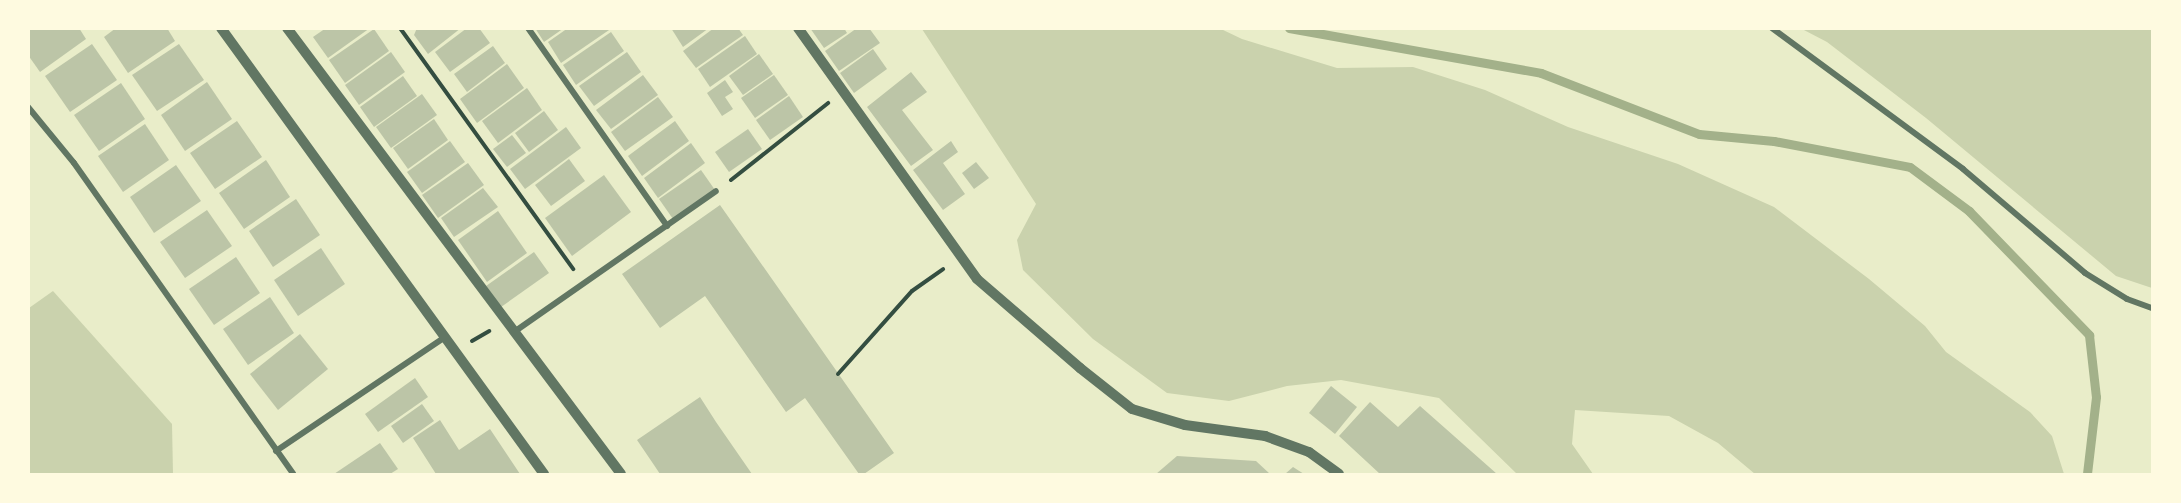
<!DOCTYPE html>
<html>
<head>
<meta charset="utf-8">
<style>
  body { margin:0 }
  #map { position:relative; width:2181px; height:503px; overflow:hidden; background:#e9edc9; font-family:"Exo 2",sans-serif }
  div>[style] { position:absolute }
  .green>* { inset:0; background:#cad2ad }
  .stream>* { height:9px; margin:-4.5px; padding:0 4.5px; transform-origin:4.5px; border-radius:4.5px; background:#a3b18a }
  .building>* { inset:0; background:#bcc5a7 }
  .path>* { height:4px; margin:-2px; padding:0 2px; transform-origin:2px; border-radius:2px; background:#344e41 }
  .minor>* { height:6px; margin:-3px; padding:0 3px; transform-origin:3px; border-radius:3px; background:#617663 }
  .tertiary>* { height:10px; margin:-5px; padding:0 5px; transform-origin:5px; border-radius:5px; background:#617663 }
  span { translate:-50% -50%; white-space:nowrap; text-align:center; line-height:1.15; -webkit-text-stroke:4.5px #fefae0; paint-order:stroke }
  .frame { position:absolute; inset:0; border:30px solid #fefae0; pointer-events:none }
</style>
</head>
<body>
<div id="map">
  <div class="green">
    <div style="clip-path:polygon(922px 29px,1221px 29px,1242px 39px,1337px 68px,1413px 67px,1485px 90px,1568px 127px,1678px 164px,1774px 207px,1869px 279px,1925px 326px,1946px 352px,2030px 412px,2052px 436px,2064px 474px,1755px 474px,1718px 443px,1669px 416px,1575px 410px,1572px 444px,1593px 474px,1517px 474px,1439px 398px,1341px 380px,1287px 386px,1229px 401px,1167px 393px,1093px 339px,1023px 270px,1017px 240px,1036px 204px)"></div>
    <div style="clip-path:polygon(1802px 29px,2152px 29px,2152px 288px,2116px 276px,1926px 118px,1827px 42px)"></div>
    <div style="clip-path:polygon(53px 291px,172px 424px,173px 474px,29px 474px,29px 308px)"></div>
  </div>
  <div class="stream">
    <div style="left:1289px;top:28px;width:256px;rotate:10.1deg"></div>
    <div style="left:1541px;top:73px;width:169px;rotate:21.1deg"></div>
    <div style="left:1699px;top:134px;width:75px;rotate:5.3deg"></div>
    <div style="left:1774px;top:141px;width:138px;rotate:10.8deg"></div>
    <div style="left:1910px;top:167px;width:74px;rotate:36.7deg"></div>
    <div style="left:1969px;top:211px;width:173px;rotate:45.9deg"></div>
    <div style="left:2089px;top:335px;width:62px;rotate:83.6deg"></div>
    <div style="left:2096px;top:397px;width:78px;rotate:96.7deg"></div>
  </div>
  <div class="building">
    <div style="clip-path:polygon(28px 28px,79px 28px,86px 39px,40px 72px,28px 55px)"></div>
    <div style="clip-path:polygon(116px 28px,167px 28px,175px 41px,128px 73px,104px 37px)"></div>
    <div style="clip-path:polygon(326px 28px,370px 28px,328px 58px,313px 37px)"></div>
    <div style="clip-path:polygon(417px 28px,461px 28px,428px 54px,414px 35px)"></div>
    <div style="clip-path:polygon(467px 28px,479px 28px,490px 43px,450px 72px,435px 52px)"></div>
    <div style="clip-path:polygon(535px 28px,564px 28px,544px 42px)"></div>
    <div style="clip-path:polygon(568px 28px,612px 28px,561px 63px,548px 42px)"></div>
    <div style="clip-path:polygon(671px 28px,709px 28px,683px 47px)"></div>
    <div style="clip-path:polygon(714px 28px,738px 28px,743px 35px,696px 68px,683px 51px)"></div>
    <div style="clip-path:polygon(810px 28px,844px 28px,847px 33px,824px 48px)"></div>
    <div style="clip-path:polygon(857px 28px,869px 28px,880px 43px,839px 71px,825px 51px)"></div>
    <div style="clip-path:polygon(374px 29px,389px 51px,345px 83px,329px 60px)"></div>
    <div style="clip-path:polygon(611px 32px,624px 51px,576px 85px,563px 65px)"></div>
    <div style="clip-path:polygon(745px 36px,757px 54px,710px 87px,698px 69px)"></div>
    <div style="clip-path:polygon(92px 44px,117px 80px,70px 112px,45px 76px)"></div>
    <div style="clip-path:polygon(179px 44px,204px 80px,157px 111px,132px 75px)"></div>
    <div style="clip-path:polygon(493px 46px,505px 63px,467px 92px,454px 74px)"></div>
    <div style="clip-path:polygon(873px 49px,887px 69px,854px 93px,840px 73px)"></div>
    <div style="clip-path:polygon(391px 52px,405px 72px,359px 105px,345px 85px)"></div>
    <div style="clip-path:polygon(627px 52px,641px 72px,594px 106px,579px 86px)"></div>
    <div style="clip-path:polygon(759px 54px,773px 74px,743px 95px,729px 76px)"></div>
    <div style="clip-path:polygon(507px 64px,524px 88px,477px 123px,460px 99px)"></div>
    <div style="clip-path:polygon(911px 72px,927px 92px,902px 110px,933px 150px,911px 166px,867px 107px)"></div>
    <div style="clip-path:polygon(643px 75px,658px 95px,611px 129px,596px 110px)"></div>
    <div style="clip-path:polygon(774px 75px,788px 95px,755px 118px,741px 98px)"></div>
    <div style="clip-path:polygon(403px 76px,417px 96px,374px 127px,360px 107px)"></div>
    <div style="clip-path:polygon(725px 80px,733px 92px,725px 97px,733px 109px,722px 116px,707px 93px)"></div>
    <div style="clip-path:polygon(207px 82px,232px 119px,185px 151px,161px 115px)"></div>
    <div style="clip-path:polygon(121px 83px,145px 119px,99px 151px,74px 115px)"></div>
    <div style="clip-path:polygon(527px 88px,542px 110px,498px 143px,482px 121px)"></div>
    <div style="clip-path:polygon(422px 94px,437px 115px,391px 148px,376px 127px)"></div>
    <div style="clip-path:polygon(789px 96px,803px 117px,770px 140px,756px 120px)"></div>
    <div style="clip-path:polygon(658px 97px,673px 117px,625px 151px,611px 132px)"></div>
    <div style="clip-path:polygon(544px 111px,558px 130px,529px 152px,515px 133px)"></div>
    <div style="clip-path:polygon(434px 119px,448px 140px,408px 169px,393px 148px)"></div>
    <div style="clip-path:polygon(237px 121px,262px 157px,215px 189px,190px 153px)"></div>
    <div style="clip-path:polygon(675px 121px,689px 141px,642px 176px,628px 156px)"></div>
    <div style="clip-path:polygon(145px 124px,169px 160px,123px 192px,98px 156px)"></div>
    <div style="clip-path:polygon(566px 127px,581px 148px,525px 189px,510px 169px)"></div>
    <div style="clip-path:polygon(748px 129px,762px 149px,729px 172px,715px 152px)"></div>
    <div style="clip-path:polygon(512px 135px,526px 153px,507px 167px,493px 149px)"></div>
    <div style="clip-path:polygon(450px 141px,465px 162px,422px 193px,407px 172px)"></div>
    <div style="clip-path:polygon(951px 141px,958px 152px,943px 163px,965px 194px,943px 210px,913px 170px)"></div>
    <div style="clip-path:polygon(691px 143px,705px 163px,658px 198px,644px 178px)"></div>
    <div style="clip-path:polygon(569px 159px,585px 181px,551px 206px,535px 185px)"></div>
    <div style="clip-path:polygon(266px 160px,290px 197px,244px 229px,219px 193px)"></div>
    <div style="clip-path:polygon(976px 162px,989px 178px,974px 189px,962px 173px)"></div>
    <div style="clip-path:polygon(468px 163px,484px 185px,438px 218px,422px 195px)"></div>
    <div style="clip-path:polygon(176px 165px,201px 201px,154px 233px,130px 197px)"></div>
    <div style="clip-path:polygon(701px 170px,715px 190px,673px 219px,659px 199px)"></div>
    <div style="clip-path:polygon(604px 175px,631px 212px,572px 256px,545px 218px)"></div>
    <div style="clip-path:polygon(483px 188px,498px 207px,454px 237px,441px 218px)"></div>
    <div style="clip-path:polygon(296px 199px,320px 235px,273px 267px,249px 231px)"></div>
    <div style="clip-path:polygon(720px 205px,894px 453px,864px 474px,859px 474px,805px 398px,786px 412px,705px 296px,660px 328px,622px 274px)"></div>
    <div style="clip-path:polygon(207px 210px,232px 246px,185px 278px,160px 242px)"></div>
    <div style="clip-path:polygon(498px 211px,527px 253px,487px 282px,458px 240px)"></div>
    <div style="clip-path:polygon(321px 248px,345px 284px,298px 316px,274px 280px)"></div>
    <div style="clip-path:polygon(534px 252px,549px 273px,501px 307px,486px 286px)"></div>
    <div style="clip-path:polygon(236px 257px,260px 293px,214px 325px,189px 289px)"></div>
    <div style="clip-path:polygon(270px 297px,294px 333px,248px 365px,223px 329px)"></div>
    <div style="clip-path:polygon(300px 334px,328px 369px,278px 410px,250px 374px)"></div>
    <div style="clip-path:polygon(415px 378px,428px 397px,378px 432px,365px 414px)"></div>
    <div style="clip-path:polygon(1331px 386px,1357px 407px,1335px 434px,1309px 413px)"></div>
    <div style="clip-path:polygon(700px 397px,716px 422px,752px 474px,660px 474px,654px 465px,637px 440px)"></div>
    <div style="clip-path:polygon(1370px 402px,1398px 427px,1420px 406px,1497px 474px,1380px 474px,1339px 436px)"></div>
    <div style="clip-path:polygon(422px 404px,434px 421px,403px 443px,391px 426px)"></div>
    <div style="clip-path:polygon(440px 420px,459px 450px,490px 429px,520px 474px,436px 474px,413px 438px)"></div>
    <div style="clip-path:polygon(380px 443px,398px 469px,390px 474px,334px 474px)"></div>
    <div style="clip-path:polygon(1177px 456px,1256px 461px,1270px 474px,1156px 474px)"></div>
    <div style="clip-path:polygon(1293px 467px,1304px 474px,1285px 474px)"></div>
  </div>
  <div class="path">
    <div style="left:400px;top:28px;width:297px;rotate:54.3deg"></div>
    <div style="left:731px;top:180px;width:124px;rotate:-38.4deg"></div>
    <div style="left:472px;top:341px;width:20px;rotate:-30deg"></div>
    <div style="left:838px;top:374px;width:111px;rotate:-48.3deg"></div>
    <div style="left:912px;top:291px;width:38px;rotate:-35deg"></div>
  </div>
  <div class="minor">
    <div style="left:528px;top:28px;width:242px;rotate:54.9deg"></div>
    <div style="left:1772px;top:28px;width:237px;rotate:36.4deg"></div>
    <div style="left:1963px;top:169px;width:160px;rotate:40.4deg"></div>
    <div style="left:2085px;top:273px;width:49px;rotate:31.8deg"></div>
    <div style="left:2127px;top:299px;width:27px;rotate:20deg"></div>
    <div style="left:28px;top:107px;width:72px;rotate:50.6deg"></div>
    <div style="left:74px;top:163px;width:380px;rotate:54.8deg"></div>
    <div style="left:514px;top:332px;width:246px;rotate:-34.9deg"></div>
    <div style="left:276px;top:451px;width:200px;rotate:-34deg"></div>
  </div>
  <div class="tertiary">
    <div style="left:221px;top:28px;width:551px;rotate:54.09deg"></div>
    <div style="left:287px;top:28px;width:557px;rotate:53.17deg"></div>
    <div style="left:798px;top:28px;width:308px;rotate:54.5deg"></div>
    <div style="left:977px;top:279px;width:136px;rotate:40.8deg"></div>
    <div style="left:1080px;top:368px;width:66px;rotate:38.3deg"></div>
    <div style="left:1132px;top:409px;width:55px;rotate:16.8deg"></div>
    <div style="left:1185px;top:425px;width:81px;rotate:7.8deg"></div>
    <div style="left:1265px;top:436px;width:47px;rotate:20deg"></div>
    <div style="left:1309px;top:452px;width:37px;rotate:36deg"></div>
  </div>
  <div class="frame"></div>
</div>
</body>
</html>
